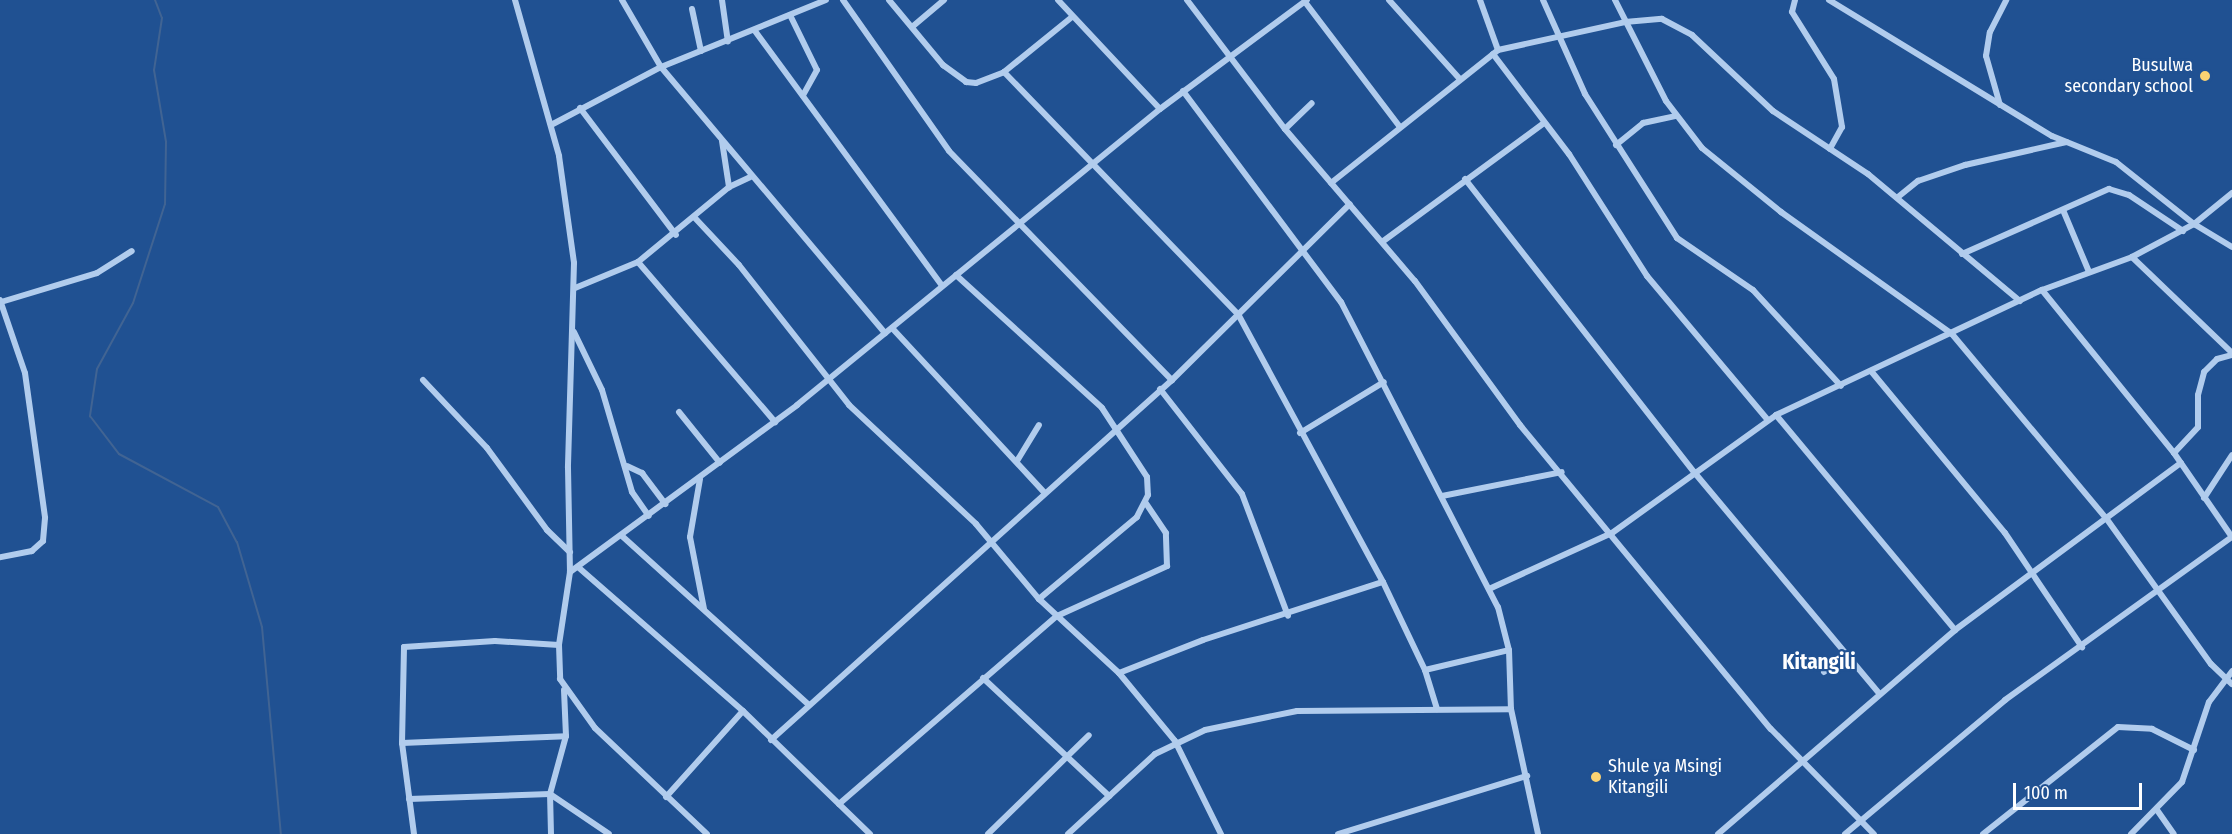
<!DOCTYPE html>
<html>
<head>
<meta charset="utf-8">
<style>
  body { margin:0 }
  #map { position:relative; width:2232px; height:834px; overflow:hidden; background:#205192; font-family:"Fira Sans Condensed",sans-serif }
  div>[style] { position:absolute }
  .stream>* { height:2px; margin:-1px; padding:0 1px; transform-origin:1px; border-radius:1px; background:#416493 }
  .minor>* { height:6px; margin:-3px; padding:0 3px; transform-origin:3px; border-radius:3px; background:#b1cced }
  .dots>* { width:16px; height:16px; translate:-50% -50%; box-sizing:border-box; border:3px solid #205192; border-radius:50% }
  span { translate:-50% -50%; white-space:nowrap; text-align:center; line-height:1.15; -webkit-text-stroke:4.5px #205192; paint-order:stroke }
  .poi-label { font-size:18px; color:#fff }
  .right { translate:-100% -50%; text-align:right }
  .left { translate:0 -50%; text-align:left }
  .quarter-label { font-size:21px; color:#fff; font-weight:700 }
  .scale { position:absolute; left:2013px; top:783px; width:129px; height:27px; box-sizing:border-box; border:3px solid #fff; border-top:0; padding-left:8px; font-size:18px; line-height:21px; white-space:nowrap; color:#fff; -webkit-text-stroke:4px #205192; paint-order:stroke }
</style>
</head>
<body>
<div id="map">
  <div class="stream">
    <div style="left:155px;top:0;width:19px;rotate:69deg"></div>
    <div style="left:162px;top:18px;width:53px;rotate:98.7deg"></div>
    <div style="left:154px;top:70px;width:73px;rotate:80.5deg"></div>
    <div style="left:166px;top:142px;width:62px;rotate:90.9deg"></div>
    <div style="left:165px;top:204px;width:104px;rotate:107.9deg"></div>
    <div style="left:133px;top:303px;width:75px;rotate:118.6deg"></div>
    <div style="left:97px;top:369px;width:48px;rotate:98.5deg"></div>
    <div style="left:90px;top:416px;width:48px;rotate:52.7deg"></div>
    <div style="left:119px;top:454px;width:112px;rotate:28.2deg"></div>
    <div style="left:218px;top:507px;width:40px;rotate:62deg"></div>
    <div style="left:237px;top:542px;width:89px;rotate:73.6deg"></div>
    <div style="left:262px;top:627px;width:208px;rotate:84.8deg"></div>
  </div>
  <div class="minor">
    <div style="left:515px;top:0;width:162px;rotate:74.2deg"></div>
    <div style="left:559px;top:156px;width:108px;rotate:82deg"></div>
    <div style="left:574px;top:263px;width:205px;rotate:91.7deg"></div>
    <div style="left:568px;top:468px;width:104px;rotate:88.9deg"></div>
    <div style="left:570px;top:572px;width:74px;rotate:98.6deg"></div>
    <div style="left:559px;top:645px;width:34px;rotate:88deg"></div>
    <div style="left:560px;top:679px;width:60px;rotate:54.5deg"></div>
    <div style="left:595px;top:728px;width:154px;rotate:43.4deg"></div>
    <div style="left:622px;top:0;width:78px;rotate:59.8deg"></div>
    <div style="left:661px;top:67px;width:348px;rotate:49.9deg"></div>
    <div style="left:722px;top:0;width:42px;rotate:81.9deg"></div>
    <div style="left:843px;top:0;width:184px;rotate:54.9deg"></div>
    <div style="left:949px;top:151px;width:320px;rotate:45.8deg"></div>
    <div style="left:889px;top:0;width:85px;rotate:50.3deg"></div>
    <div style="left:943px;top:65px;width:29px;rotate:36deg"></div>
    <div style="left:966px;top:82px;width:10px;rotate:6deg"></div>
    <div style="left:976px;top:83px;width:30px;rotate:-21deg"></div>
    <div style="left:1004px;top:72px;width:87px;rotate:-39deg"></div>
    <div style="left:1058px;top:0;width:149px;rotate:46.9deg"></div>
    <div style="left:1187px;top:0;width:162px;rotate:52.8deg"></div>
    <div style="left:1285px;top:129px;width:200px;rotate:49.5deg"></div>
    <div style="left:1415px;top:281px;width:178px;rotate:53.9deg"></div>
    <div style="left:1520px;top:425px;width:394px;rotate:50.5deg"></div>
    <div style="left:1771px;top:729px;width:147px;rotate:45.6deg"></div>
    <div style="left:1389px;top:0;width:106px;rotate:48.1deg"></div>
    <div style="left:1480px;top:0;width:53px;rotate:70.2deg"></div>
    <div style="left:1543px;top:0;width:103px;rotate:65.9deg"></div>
    <div style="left:1585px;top:94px;width:171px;rotate:57.4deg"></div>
    <div style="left:1677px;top:238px;width:92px;rotate:34.4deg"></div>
    <div style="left:1753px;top:290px;width:130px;rotate:47.5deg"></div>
    <div style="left:1615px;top:0;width:113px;rotate:63.2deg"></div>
    <div style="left:1666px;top:101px;width:59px;rotate:52.5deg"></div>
    <div style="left:1702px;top:148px;width:102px;rotate:39deg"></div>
    <div style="left:1781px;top:212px;width:210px;rotate:35.5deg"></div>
    <div style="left:1952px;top:334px;width:240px;rotate:50.1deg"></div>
    <div style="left:2106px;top:518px;width:180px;rotate:54.3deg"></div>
    <div style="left:2211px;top:664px;width:29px;rotate:44deg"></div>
    <div style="left:1795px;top:0;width:12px;rotate:104deg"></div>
    <div style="left:1792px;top:12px;width:79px;rotate:57.9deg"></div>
    <div style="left:1834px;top:79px;width:49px;rotate:80.5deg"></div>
    <div style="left:1842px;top:127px;width:25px;rotate:119deg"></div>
    <div style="left:1829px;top:0;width:261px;rotate:31.4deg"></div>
    <div style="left:2052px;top:136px;width:69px;rotate:22.1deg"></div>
    <div style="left:2116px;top:162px;width:100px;rotate:38.5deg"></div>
    <div style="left:2194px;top:224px;width:44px;rotate:31.2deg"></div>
    <div style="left:1305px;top:2px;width:157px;rotate:52.8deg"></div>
    <div style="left:692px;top:9px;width:43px;rotate:77.9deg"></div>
    <div style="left:790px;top:15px;width:61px;rotate:63.9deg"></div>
    <div style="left:817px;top:70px;width:29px;rotate:119deg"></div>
    <div style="left:912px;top:27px;width:42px;rotate:-40.2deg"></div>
    <div style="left:755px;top:31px;width:316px;rotate:53.7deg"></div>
    <div style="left:1493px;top:54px;width:126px;rotate:52.8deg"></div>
    <div style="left:1569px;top:154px;width:145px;rotate:57.4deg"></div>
    <div style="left:1647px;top:276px;width:187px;rotate:50deg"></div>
    <div style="left:1004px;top:72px;width:337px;rotate:46deg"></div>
    <div style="left:1238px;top:314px;width:305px;rotate:61.6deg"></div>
    <div style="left:1383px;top:582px;width:98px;rotate:64.5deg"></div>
    <div style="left:1425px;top:670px;width:41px;rotate:72.9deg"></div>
    <div style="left:1183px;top:91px;width:264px;rotate:53.2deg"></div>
    <div style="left:1341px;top:302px;width:343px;rotate:62.8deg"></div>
    <div style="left:1498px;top:607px;width:44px;rotate:75.7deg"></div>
    <div style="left:1509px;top:650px;width:59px;rotate:88.1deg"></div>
    <div style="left:1511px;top:709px;width:128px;rotate:77.8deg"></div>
    <div style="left:2000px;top:105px;width:51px;rotate:-105.9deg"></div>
    <div style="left:1986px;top:56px;width:24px;rotate:-81deg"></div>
    <div style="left:1990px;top:32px;width:36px;rotate:-63deg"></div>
    <div style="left:580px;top:108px;width:159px;rotate:52.9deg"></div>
    <div style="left:551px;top:125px;width:124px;rotate:-27.8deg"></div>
    <div style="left:661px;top:67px;width:178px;rotate:-22.1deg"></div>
    <div style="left:1285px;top:129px;width:37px;rotate:-44deg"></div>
    <div style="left:722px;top:141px;width:47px;rotate:81.3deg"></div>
    <div style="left:1616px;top:145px;width:35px;rotate:-39deg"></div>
    <div style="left:1643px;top:123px;width:34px;rotate:-12deg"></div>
    <div style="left:1465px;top:179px;width:372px;rotate:52deg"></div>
    <div style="left:1694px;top:472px;width:288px;rotate:50.1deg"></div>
    <div style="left:1331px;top:183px;width:213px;rotate:-38.5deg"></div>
    <div style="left:1498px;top:50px;width:130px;rotate:-12.4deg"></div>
    <div style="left:1625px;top:22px;width:37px;rotate:-5deg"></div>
    <div style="left:1662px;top:19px;width:34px;rotate:28deg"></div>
    <div style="left:1692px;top:35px;width:111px;rotate:43.2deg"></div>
    <div style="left:1773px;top:111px;width:114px;rotate:33.6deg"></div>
    <div style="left:1868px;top:174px;width:198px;rotate:39.9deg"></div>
    <div style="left:1898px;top:197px;width:26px;rotate:-39deg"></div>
    <div style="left:1918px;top:181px;width:50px;rotate:-18.8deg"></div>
    <div style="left:1965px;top:165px;width:104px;rotate:-12.8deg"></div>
    <div style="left:2063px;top:210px;width:67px;rotate:67.2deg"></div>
    <div style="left:695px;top:218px;width:64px;rotate:46.9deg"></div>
    <div style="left:739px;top:265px;width:178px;rotate:51.8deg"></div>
    <div style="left:849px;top:405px;width:174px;rotate:43.1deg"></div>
    <div style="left:976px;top:524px;width:98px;rotate:50deg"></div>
    <div style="left:1039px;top:599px;width:109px;rotate:42.8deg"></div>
    <div style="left:1119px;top:673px;width:88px;rotate:50.5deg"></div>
    <div style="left:1175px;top:741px;width:104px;rotate:63.7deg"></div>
    <div style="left:1382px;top:242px;width:201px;rotate:-36.3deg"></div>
    <div style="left:1962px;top:254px;width:161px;rotate:-23.9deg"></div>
    <div style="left:2109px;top:189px;width:21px;rotate:17deg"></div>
    <div style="left:2129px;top:195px;width:65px;rotate:33.7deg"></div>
    <div style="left:2132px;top:257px;width:139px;rotate:43.8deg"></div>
    <div style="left:638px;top:262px;width:211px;rotate:49.4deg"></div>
    <div style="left:956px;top:275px;width:197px;rotate:42.3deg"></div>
    <div style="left:1102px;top:408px;width:82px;rotate:56.9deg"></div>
    <div style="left:1147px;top:477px;width:18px;rotate:87deg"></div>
    <div style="left:1148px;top:495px;width:25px;rotate:117deg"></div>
    <div style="left:1137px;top:517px;width:128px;rotate:140.1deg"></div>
    <div style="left:575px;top:288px;width:68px;rotate:-22.4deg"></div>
    <div style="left:638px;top:262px;width:118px;rotate:-39.5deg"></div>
    <div style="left:729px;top:187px;width:23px;rotate:-25deg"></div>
    <div style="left:2042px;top:290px;width:210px;rotate:51deg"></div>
    <div style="left:2174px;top:453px;width:102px;rotate:55.4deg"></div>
    <div style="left:0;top:300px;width:77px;rotate:71.1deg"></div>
    <div style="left:25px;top:373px;width:146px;rotate:82.1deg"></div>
    <div style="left:45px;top:518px;width:23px;rotate:95deg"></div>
    <div style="left:43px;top:541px;width:15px;rotate:138deg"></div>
    <div style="left:32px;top:551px;width:33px;rotate:169deg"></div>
    <div style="left:1px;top:302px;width:100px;rotate:-16.8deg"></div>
    <div style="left:97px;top:273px;width:41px;rotate:-32.2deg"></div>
    <div style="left:892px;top:328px;width:225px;rotate:47.2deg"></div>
    <div style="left:574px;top:332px;width:64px;rotate:64.2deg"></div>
    <div style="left:602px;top:390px;width:106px;rotate:73.6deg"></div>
    <div style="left:632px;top:492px;width:29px;rotate:55deg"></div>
    <div style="left:1871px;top:371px;width:210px;rotate:50.4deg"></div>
    <div style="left:2005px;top:533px;width:138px;rotate:56deg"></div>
    <div style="left:423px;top:380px;width:93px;rotate:46.7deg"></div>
    <div style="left:487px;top:448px;width:102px;rotate:53.8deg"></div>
    <div style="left:547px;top:530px;width:32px;rotate:44deg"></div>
    <div style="left:1160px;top:389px;width:133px;rotate:52deg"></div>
    <div style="left:1242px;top:494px;width:130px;rotate:69.3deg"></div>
    <div style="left:679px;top:412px;width:65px;rotate:51.2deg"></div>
    <div style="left:1776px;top:415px;width:280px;rotate:50.2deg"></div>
    <div style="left:1300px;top:433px;width:98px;rotate:-31.3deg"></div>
    <div style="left:2174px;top:453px;width:35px;rotate:-47deg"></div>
    <div style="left:2198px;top:427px;width:32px;rotate:-90deg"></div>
    <div style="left:2198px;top:395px;width:24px;rotate:-75deg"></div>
    <div style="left:2204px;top:372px;width:18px;rotate:-45deg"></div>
    <div style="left:2217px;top:359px;width:16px;rotate:-15deg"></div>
    <div style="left:1017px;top:461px;width:42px;rotate:-58.6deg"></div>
    <div style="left:627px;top:466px;width:17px;rotate:25deg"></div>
    <div style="left:642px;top:473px;width:39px;rotate:53deg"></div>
    <div style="left:700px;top:479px;width:59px;rotate:99.8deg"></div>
    <div style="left:690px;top:537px;width:73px;rotate:79deg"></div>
    <div style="left:1442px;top:496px;width:122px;rotate:-11.3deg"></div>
    <div style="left:2204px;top:498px;width:51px;rotate:-56.9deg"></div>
    <div style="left:622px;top:536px;width:252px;rotate:42.1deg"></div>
    <div style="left:578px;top:567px;width:219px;rotate:41.1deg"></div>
    <div style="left:743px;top:711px;width:177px;rotate:44.1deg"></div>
    <div style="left:570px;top:572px;width:282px;rotate:-36.3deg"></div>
    <div style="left:797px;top:405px;width:468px;rotate:-39.2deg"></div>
    <div style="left:1160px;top:109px;width:183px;rotate:-36.6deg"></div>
    <div style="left:1489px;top:589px;width:135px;rotate:-24.5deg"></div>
    <div style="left:1612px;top:533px;width:202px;rotate:-35.7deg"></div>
    <div style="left:1776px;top:415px;width:294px;rotate:-25.2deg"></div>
    <div style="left:2042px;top:290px;width:96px;rotate:-20.1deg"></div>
    <div style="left:2132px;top:257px;width:70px;rotate:-28deg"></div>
    <div style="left:2194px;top:224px;width:49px;rotate:-39.2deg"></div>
    <div style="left:1425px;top:670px;width:86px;rotate:-13.4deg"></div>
    <div style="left:1824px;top:672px;width:29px;rotate:-38deg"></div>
    <div style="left:1119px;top:673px;width:90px;rotate:-21.4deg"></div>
    <div style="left:1203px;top:640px;width:189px;rotate:-17.9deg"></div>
    <div style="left:983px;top:678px;width:173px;rotate:43.1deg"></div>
    <div style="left:771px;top:740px;width:539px;rotate:-41.92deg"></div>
    <div style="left:1172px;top:380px;width:250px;rotate:-44.7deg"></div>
    <div style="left:402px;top:743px;width:164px;rotate:-2.4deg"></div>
    <div style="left:666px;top:797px;width:115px;rotate:-48.2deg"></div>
    <div style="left:409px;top:799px;width:141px;rotate:-2deg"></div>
    <div style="left:550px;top:794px;width:71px;rotate:34.1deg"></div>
    <div style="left:839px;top:804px;width:288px;rotate:-40.8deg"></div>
    <div style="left:1057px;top:616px;width:121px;rotate:-24.4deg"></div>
    <div style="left:1167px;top:566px;width:33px;rotate:-92deg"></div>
    <div style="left:1166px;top:533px;width:36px;rotate:-124deg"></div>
    <div style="left:2157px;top:810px;width:29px;rotate:55deg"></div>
    <div style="left:414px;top:834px;width:92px;rotate:-97.5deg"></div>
    <div style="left:402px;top:743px;width:96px;rotate:-88.8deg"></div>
    <div style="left:404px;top:647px;width:91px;rotate:-3.8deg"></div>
    <div style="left:495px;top:641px;width:64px;rotate:3.6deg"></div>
    <div style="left:551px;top:834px;width:40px;rotate:-91.4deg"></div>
    <div style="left:550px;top:794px;width:60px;rotate:-74.6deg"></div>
    <div style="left:566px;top:736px;width:46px;rotate:-92.5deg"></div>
    <div style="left:988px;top:834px;width:141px;rotate:-44.4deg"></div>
    <div style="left:1068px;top:834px;width:118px;rotate:-42.6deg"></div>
    <div style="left:1155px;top:754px;width:55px;rotate:-25.6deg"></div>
    <div style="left:1205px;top:730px;width:94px;rotate:-11.7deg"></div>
    <div style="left:1297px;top:711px;width:214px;rotate:-0.5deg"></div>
    <div style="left:1338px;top:834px;width:198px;rotate:-17.1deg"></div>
    <div style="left:1718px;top:834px;width:313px;rotate:-40.7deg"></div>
    <div style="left:1955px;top:630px;width:281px;rotate:-36.5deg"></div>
    <div style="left:1845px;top:834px;width:209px;rotate:-39.9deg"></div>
    <div style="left:2005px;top:700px;width:279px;rotate:-35.7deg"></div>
    <div style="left:1983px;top:834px;width:172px;rotate:-38.4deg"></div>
    <div style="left:2118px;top:727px;width:34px;rotate:3deg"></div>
    <div style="left:2152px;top:729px;width:47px;rotate:26.6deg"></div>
    <div style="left:2131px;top:834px;width:73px;rotate:-45.6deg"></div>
    <div style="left:2182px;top:782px;width:84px;rotate:-71.4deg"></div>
    <div style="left:2209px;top:702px;width:39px;rotate:-53deg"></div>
  </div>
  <div class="dots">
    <div style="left:2205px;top:76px;background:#fbd372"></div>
    <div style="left:1596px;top:777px;background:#fbd372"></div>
  </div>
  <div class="poi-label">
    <span class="right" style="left:2193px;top:76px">Busulwa<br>secondary school</span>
    <span class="left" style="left:1608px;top:777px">Shule ya Msingi<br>Kitangili</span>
  </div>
  <div class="quarter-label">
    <span style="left:1819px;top:662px">Kitangili</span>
  </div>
  <div class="scale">100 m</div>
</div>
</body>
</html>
